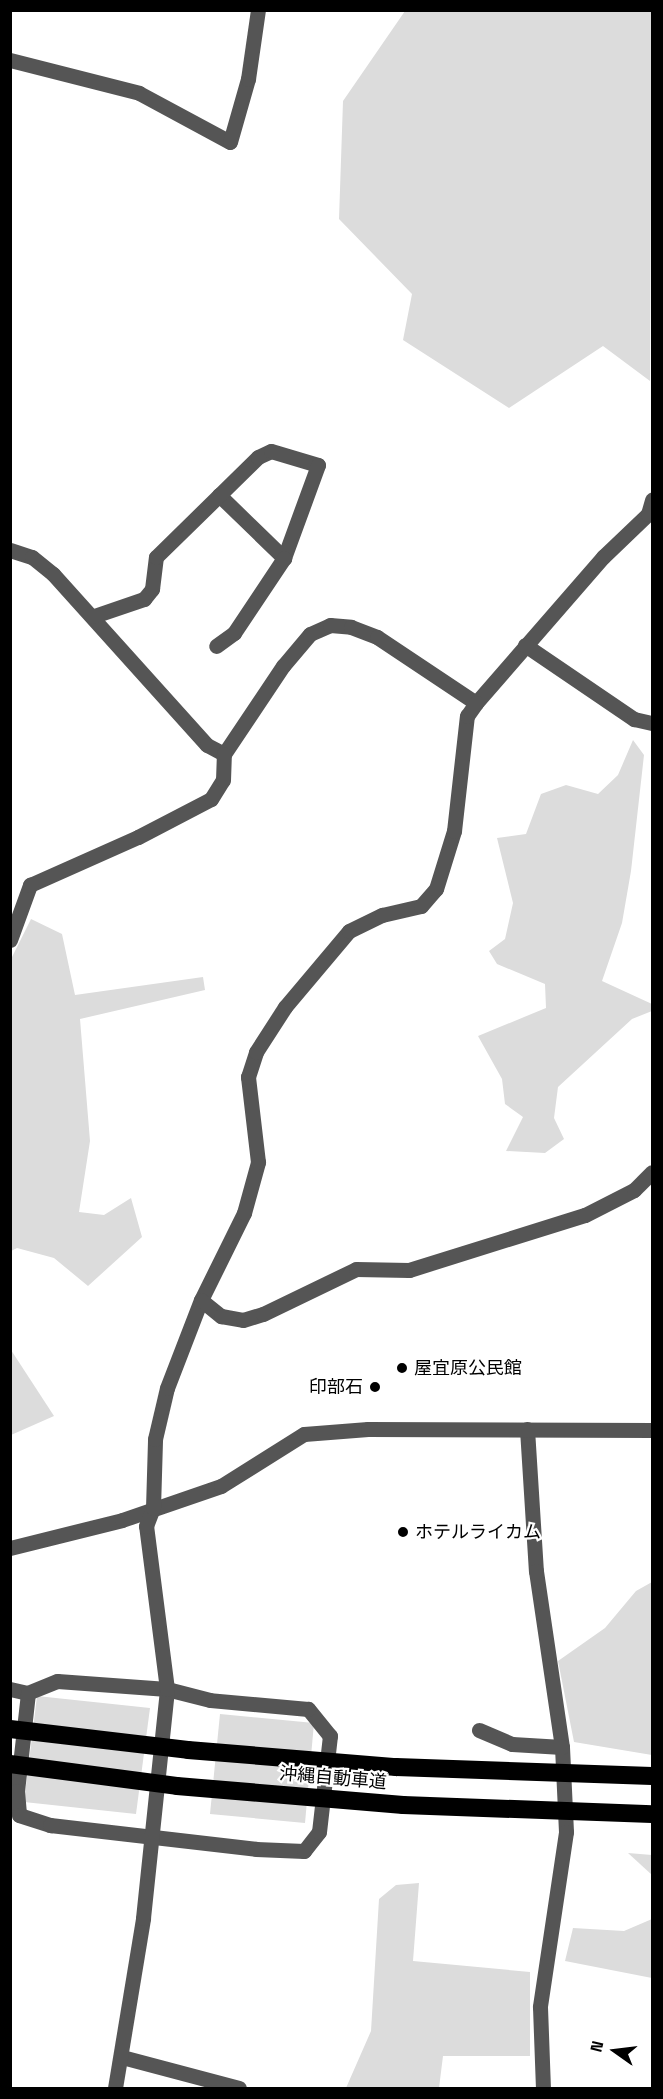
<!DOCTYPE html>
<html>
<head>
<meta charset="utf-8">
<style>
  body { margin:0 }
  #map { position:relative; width:663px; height:2099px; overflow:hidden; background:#fff; font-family:"Space Grotesk","Noto Sans JP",sans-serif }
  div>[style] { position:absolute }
  .green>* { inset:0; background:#dcdcdc }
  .minor>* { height:15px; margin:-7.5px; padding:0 7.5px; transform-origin:7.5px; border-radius:7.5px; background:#555 }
  .highway>* { height:18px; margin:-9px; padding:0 9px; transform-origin:9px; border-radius:9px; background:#000 }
  .dots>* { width:16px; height:16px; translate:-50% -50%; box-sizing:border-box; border:3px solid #fff; border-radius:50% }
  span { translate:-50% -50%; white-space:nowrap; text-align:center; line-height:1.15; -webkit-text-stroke:4.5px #fff; paint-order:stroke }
  .poi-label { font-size:18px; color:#000 }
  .left { translate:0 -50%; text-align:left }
  .right { translate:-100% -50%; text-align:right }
  .street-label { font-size:18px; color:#000 }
  .frame { position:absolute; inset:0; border:12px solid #000; pointer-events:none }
  .north { position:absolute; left:585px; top:2021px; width:60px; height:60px; -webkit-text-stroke:4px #fff; paint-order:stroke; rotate:284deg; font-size:16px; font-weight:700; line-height:24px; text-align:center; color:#000 }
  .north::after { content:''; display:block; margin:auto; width:21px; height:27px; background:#000; clip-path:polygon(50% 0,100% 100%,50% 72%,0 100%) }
</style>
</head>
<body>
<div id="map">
  <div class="green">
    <div style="clip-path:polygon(405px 11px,652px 11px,650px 381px,603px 346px,509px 408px,403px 340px,412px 294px,339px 219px,343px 101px)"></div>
    <div style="clip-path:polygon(633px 740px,644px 755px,631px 871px,622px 923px,602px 981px,652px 1004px,652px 1011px,632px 1019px,558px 1087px,554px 1118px,564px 1139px,545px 1153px,506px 1151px,523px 1117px,505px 1104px,502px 1079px,478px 1036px,546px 1008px,545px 984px,497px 964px,489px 951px,505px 939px,513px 903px,497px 838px,526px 834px,541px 794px,566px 785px,598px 794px,618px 775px)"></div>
    <div style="clip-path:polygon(31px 919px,62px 934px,75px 995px,203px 977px,205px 990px,80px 1019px,90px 1141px,79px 1212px,104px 1215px,131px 1198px,142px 1237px,88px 1286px,54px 1258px,17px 1248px,11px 1251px,11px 959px)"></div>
    <div style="clip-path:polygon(11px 1350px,54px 1416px,11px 1435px,10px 1435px)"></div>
    <div style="clip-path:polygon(652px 1582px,652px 1755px,574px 1742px,558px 1661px,605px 1628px,636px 1591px)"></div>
    <div style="clip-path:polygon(37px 1696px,150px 1708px,136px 1814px,24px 1802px)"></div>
    <div style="clip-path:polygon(220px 1714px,314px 1723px,305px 1823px,210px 1814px)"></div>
    <div style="clip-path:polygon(628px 1853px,652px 1855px,652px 1875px)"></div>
    <div style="clip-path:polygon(419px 1883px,413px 1961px,530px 1972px,530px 2056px,443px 2056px,439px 2088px,346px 2088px,371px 2031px,379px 1899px,396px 1885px)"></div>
    <div style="clip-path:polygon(652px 1919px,652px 1978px,565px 1961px,573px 1928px,624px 1931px)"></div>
  </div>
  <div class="minor">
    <div style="left:10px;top:60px;width:133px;rotate:14.3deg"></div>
    <div style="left:139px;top:93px;width:103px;rotate:28.3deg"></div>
    <div style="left:230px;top:142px;width:66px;rotate:-74.1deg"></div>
    <div style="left:248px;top:79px;width:70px;rotate:-81.8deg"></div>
    <div style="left:219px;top:495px;width:91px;rotate:44.1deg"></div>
    <div style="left:10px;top:550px;width:23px;rotate:18deg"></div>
    <div style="left:32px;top:557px;width:27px;rotate:39deg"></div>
    <div style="left:53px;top:574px;width:230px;rotate:48deg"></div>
    <div style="left:207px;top:745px;width:19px;rotate:28deg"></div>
    <div style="left:224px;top:754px;width:106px;rotate:-56.2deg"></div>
    <div style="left:283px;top:666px;width:42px;rotate:-49.8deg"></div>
    <div style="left:310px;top:634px;width:22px;rotate:-24deg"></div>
    <div style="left:330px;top:625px;width:21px;rotate:5deg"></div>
    <div style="left:351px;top:627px;width:28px;rotate:21deg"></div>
    <div style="left:377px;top:637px;width:119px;rotate:33.7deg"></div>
    <div style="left:476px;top:703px;width:194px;rotate:-49deg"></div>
    <div style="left:603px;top:557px;width:62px;rotate:-43.7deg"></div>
    <div style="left:648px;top:514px;width:15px;rotate:-74deg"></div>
    <div style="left:94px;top:616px;width:53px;rotate:-18.8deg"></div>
    <div style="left:144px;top:599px;width:13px;rotate:-51deg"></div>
    <div style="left:152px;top:589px;width:32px;rotate:-83deg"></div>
    <div style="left:156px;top:557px;width:143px;rotate:-44.4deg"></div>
    <div style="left:258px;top:457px;width:14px;rotate:-25deg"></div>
    <div style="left:271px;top:451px;width:49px;rotate:16.6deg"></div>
    <div style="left:318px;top:465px;width:99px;rotate:110.1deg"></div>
    <div style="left:284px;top:558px;width:90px;rotate:123.7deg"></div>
    <div style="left:234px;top:633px;width:22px;rotate:144deg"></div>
    <div style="left:525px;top:645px;width:132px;rotate:34.2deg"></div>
    <div style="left:634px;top:719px;width:18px;rotate:13deg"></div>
    <div style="left:10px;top:940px;width:59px;rotate:-70deg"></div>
    <div style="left:30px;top:885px;width:118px;rotate:-24deg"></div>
    <div style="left:138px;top:837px;width:82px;rotate:-27.5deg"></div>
    <div style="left:211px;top:799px;width:22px;rotate:-58deg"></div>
    <div style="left:223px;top:780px;width:26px;rotate:-88deg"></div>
    <div style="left:201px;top:1300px;width:97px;rotate:-63.7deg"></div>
    <div style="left:244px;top:1213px;width:53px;rotate:-74.6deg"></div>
    <div style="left:258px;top:1162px;width:86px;rotate:-96.7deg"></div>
    <div style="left:248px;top:1077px;width:26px;rotate:-72deg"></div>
    <div style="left:256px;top:1052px;width:54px;rotate:-57.2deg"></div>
    <div style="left:285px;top:1007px;width:99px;rotate:-49.9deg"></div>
    <div style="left:349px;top:931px;width:37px;rotate:-26deg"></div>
    <div style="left:382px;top:915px;width:40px;rotate:-13deg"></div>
    <div style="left:421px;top:906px;width:23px;rotate:-49deg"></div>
    <div style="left:436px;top:889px;width:61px;rotate:-72.8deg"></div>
    <div style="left:454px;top:831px;width:116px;rotate:-83.6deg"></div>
    <div style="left:467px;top:716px;width:16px;rotate:-55deg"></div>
    <div style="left:527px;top:1429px;width:142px;rotate:86.4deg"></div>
    <div style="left:536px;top:1571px;width:178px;rotate:81.6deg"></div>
    <div style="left:562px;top:1747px;width:85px;rotate:87.3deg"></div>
    <div style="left:566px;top:1832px;width:177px;rotate:98.5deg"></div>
    <div style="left:540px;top:2007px;width:81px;rotate:87.9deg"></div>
    <div style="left:10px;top:1548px;width:115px;rotate:-14deg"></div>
    <div style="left:122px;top:1520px;width:105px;rotate:-19deg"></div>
    <div style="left:221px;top:1486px;width:98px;rotate:-32.1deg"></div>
    <div style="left:304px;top:1434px;width:64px;rotate:-4.5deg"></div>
    <div style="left:368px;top:1429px;width:284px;rotate:0.2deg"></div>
    <div style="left:10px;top:1689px;width:18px;rotate:13deg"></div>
    <div style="left:28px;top:1693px;width:99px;rotate:96.4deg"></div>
    <div style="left:17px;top:1791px;width:24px;rotate:85deg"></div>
    <div style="left:19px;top:1815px;width:33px;rotate:18deg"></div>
    <div style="left:50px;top:1825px;width:207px;rotate:6.6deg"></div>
    <div style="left:256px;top:1849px;width:48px;rotate:2.4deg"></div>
    <div style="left:304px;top:1851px;width:24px;rotate:-52deg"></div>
    <div style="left:319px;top:1832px;width:97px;rotate:-83.5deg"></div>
    <div style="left:330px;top:1736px;width:35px;rotate:-129deg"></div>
    <div style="left:308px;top:1709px;width:98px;rotate:-174.8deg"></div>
    <div style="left:210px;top:1700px;width:44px;rotate:-165.7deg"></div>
    <div style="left:167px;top:1689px;width:110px;rotate:-175.8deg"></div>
    <div style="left:57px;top:1681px;width:31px;rotate:158deg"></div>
    <div style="left:479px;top:1730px;width:36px;rotate:23deg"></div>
    <div style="left:512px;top:1744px;width:50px;rotate:3.4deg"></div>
    <div style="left:122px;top:2057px;width:121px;rotate:14.8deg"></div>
    <div style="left:115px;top:2088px;width:172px;rotate:-80.6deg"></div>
    <div style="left:143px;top:1918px;width:230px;rotate:-84deg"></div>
    <div style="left:167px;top:1689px;width:164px;rotate:-97.3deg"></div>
    <div style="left:146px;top:1526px;width:19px;rotate:-69deg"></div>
    <div style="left:153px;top:1508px;width:69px;rotate:-88.3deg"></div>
    <div style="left:155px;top:1439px;width:52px;rotate:-76.8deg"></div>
    <div style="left:167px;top:1388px;width:94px;rotate:-68.9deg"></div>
    <div style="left:201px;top:1300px;width:26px;rotate:39deg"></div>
    <div style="left:221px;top:1316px;width:22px;rotate:10deg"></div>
    <div style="left:243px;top:1320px;width:21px;rotate:-17deg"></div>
    <div style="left:263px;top:1314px;width:103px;rotate:-25.8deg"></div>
    <div style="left:356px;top:1269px;width:53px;rotate:1.1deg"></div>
    <div style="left:409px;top:1270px;width:184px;rotate:-17.4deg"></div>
    <div style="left:585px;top:1215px;width:55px;rotate:-27deg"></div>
    <div style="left:634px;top:1190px;width:25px;rotate:-45deg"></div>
  </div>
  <div class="highway">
    <div style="left:10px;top:1729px;width:179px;rotate:6.7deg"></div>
    <div style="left:188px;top:1750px;width:209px;rotate:4.7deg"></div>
    <div style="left:396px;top:1767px;width:256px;rotate:2deg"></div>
    <div style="left:10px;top:1764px;width:168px;rotate:7.5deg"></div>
    <div style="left:177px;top:1786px;width:227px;rotate:4.8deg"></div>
    <div style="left:403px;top:1805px;width:249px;rotate:2.1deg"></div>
  </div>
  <div class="dots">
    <div style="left:402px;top:1368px;background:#000"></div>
    <div style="left:375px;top:1387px;background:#000"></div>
    <div style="left:403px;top:1532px;background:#000"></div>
  </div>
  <div class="poi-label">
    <span class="left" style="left:414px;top:1368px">屋宜原公民館</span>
    <span class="right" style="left:363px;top:1387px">印部石</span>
    <span class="left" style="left:415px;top:1532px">ホテルライカム</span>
  </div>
  <div class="street-label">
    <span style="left:333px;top:1778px;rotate:5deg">沖縄自動車道</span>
  </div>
  <div class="frame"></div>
  <div class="north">N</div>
</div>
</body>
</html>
